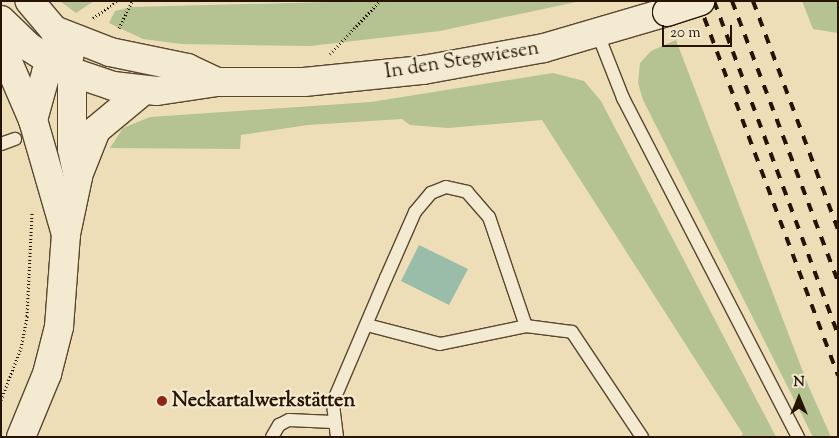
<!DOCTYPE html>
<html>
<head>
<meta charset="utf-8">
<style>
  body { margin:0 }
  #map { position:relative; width:839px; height:438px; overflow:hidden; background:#eddeb8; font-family:"Sorts Mill Goudy",serif }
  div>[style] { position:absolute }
  .green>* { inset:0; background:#b5c291 }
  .water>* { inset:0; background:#9abdaa }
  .path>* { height:3px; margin-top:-1.5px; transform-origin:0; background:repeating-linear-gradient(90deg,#261400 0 1px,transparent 0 3.5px) }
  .roads { filter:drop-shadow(1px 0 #58462e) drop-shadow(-1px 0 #58462e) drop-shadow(0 1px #58462e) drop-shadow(0 -1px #58462e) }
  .service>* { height:12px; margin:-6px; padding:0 6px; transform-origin:6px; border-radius:6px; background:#f3ead1 }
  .secondary>* { height:28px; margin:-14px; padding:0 14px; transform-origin:14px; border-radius:14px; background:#f3ead1 }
  .rail>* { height:4px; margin-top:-2px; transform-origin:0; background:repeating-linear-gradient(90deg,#261400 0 9px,transparent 0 18px) }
  .bridges { filter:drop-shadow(1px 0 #261400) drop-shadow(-1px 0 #261400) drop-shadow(0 1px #261400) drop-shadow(0 -1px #261400) }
  .secondary-bridge>* { height:28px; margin:-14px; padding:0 14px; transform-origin:14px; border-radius:14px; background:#f3ead1 }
  .dots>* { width:14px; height:14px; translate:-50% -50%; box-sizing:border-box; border:2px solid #f3ead1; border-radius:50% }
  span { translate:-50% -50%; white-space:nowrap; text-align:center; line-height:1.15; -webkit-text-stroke:4.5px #f3ead1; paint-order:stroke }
  .street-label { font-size:20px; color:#261400 }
  .poi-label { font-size:20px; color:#261400; font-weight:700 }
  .left { translate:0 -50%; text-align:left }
  .frame { position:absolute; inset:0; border:2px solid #261400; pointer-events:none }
  .north { position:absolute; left:774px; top:373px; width:50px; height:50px; -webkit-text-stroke:4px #f3ead1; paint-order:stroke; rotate:0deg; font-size:14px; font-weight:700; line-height:20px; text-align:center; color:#261400 }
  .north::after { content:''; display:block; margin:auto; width:18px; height:22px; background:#261400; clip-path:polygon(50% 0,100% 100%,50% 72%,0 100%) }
  .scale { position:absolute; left:662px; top:25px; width:70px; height:22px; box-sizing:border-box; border:2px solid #261400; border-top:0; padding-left:6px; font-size:15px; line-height:18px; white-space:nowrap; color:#261400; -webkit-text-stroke:4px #f3ead1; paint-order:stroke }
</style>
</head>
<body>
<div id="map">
  <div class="green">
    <div style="clip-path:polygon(60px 1px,94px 1px,76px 13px)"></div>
    <div style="clip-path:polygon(369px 1px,581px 1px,440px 31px,310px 46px,181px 44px,143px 39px,109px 23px,115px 11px,131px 7px)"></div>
    <div style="clip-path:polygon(802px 1px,838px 1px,838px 33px,813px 29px)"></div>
    <div style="clip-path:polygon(676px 40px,808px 385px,831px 437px,813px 437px,643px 100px,638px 83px,640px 63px,651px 51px)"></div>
    <div style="clip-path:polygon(553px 73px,584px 81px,601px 101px,776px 437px,740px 437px,743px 434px,542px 120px,448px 128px,410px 125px,402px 119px,308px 125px,241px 135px,240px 149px,110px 148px,123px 128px,150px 117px,371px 102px)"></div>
  </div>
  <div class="water">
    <div style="clip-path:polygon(419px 245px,468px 269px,449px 305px,401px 281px)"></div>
  </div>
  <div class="path">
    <div style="left:93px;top:18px;width:29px;rotate:-35deg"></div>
    <div style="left:119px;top:28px;width:30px;rotate:-64deg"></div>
    <div style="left:330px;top:54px;width:73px;rotate:-46.7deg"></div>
    <div style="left:1px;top:400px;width:56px;rotate:-69deg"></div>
    <div style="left:21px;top:348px;width:33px;rotate:-79deg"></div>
    <div style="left:27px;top:316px;width:103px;rotate:-87.2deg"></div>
  </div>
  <div class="roads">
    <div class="service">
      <div style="left:597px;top:32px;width:71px;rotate:68.5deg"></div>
      <div style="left:623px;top:98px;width:382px;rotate:62.7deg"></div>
      <div style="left:1px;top:144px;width:15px;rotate:-20deg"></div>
      <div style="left:367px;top:325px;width:75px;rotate:14.6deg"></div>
      <div style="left:440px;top:344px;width:88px;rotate:-11.8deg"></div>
      <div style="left:272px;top:437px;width:14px;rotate:-60deg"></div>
      <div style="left:279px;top:425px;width:11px;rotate:-27deg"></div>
      <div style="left:289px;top:420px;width:44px;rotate:2.6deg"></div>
      <div style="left:337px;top:437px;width:35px;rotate:-97deg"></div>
      <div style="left:333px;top:402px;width:135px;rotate:-66.9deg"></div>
      <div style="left:386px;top:278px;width:72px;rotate:-66.3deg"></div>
      <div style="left:415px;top:212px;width:25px;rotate:-50deg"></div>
      <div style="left:431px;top:193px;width:16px;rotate:-22deg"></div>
      <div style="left:446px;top:187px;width:22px;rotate:13deg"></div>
      <div style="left:467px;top:192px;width:33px;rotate:49deg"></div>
      <div style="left:489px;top:217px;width:115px;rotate:71.3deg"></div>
      <div style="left:526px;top:326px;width:46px;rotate:7.4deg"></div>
      <div style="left:572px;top:332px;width:126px;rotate:56.3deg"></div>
    </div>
    <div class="secondary">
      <div style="left:1px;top:20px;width:39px;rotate:44deg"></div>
      <div style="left:29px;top:47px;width:40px;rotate:32.9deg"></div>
      <div style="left:63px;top:69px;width:53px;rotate:18.8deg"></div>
      <div style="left:113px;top:86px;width:44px;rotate:6.5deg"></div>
      <div style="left:157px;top:91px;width:61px;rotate:-8.5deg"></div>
      <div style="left:217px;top:82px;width:87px"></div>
      <div style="left:304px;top:82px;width:120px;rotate:-5.8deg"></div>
      <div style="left:423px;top:70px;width:123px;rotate:-10.3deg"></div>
      <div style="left:544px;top:48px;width:128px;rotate:-16.3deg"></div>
      <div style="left:54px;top:30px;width:60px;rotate:21.4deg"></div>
      <div style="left:110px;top:52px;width:79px;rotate:11.7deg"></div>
      <div style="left:187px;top:68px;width:33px;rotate:25deg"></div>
      <div style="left:1px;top:46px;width:81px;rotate:66.6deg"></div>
      <div style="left:33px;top:120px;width:119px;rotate:73.9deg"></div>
      <div style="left:33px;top:120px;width:49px;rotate:-74.5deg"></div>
      <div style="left:46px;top:73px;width:29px;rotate:-36deg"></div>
      <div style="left:79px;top:173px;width:46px;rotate:-68.4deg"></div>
      <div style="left:96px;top:130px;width:61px;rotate:-39.7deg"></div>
      <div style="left:21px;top:437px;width:68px;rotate:-67.6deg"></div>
      <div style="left:47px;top:374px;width:49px;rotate:-75.7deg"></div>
      <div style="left:59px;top:327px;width:93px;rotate:-85.7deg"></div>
      <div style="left:66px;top:234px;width:58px;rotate:-78.1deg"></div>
      <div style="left:78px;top:177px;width:29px;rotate:-102deg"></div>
      <div style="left:72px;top:149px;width:76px;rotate:-90deg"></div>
      <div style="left:72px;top:73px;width:47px;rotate:-112.7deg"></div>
      <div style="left:54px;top:30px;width:38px;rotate:-130deg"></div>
    </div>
  </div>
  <div class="rail">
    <div style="left:698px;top:1px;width:400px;rotate:69.5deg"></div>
    <div style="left:714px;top:1px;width:355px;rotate:69.6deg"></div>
    <div style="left:732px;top:1px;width:299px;rotate:69.3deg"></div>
    <div style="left:753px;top:1px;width:244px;rotate:69.6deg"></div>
  </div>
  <div class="bridges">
    <div class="secondary-bridge">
      <div style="left:667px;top:12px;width:35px;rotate:-18deg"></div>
    </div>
  </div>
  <div class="dots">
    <div style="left:162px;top:401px;background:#8f2418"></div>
  </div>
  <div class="street-label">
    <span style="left:462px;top:61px;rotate:-9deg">In den Stegwiesen</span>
  </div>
  <div class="poi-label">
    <span class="left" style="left:172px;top:401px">Neckartalwerkstätten</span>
  </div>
  <div class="frame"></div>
  <div class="north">N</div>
  <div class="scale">20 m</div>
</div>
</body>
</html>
